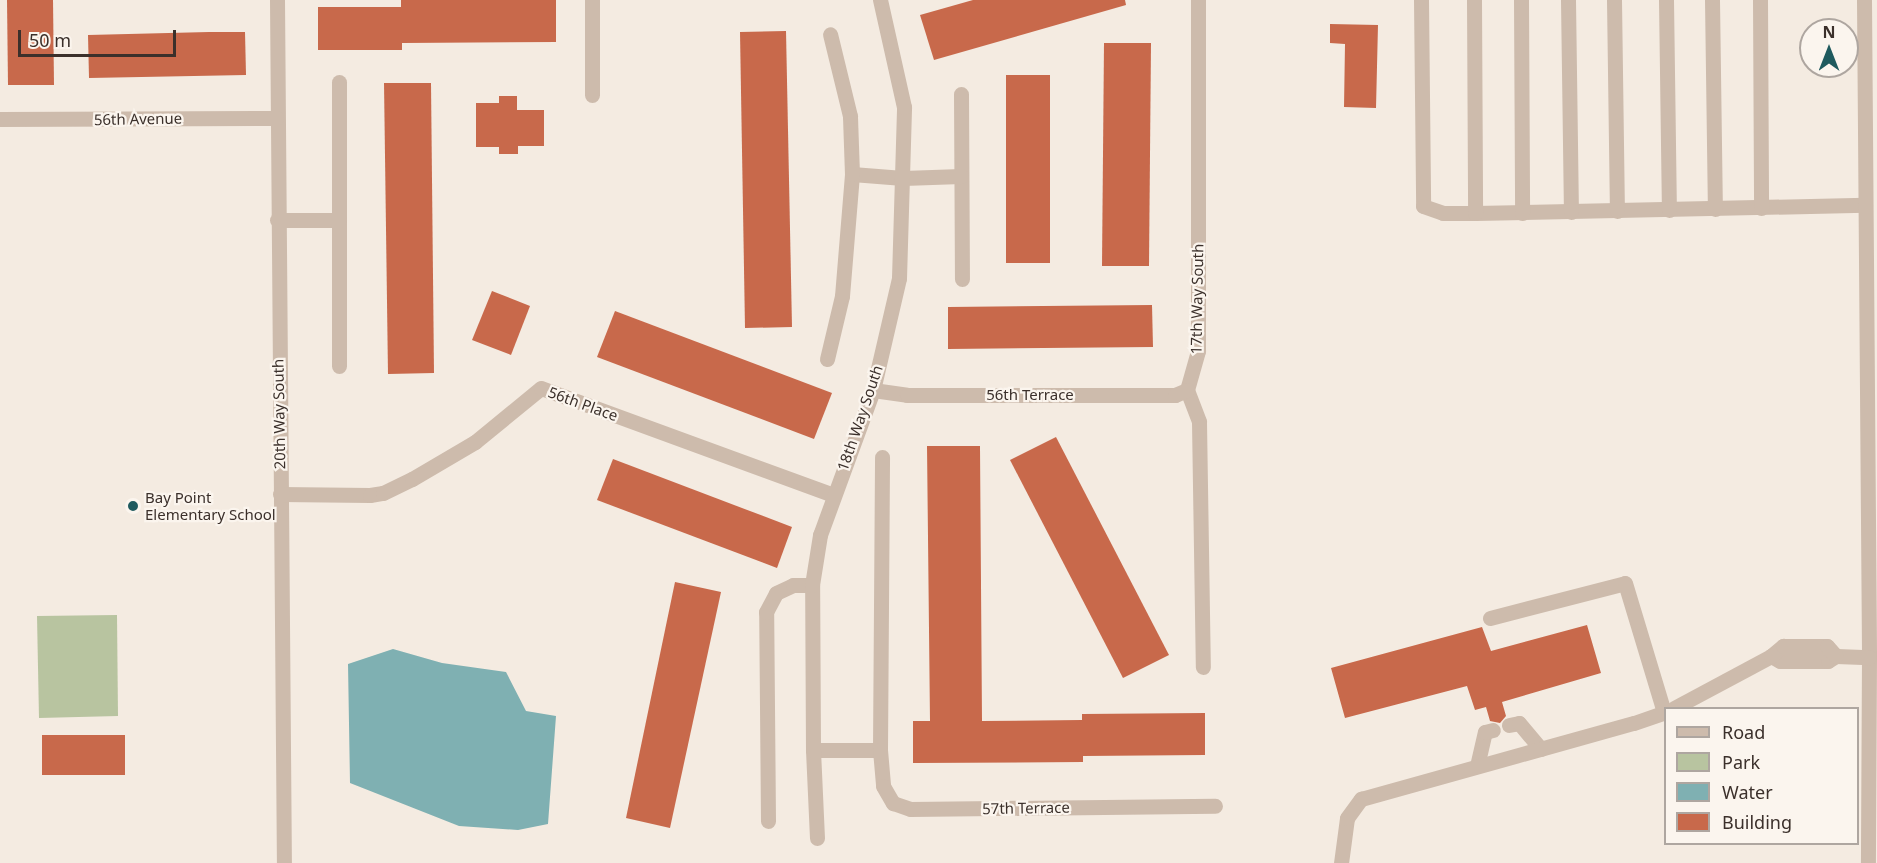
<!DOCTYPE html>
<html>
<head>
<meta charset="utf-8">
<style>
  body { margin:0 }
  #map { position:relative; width:1877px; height:863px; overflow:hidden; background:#f4ebe1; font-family:"Noto Sans",sans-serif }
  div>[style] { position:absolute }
  .green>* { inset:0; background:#b8c4a0 }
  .water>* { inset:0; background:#7fb0b2 }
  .building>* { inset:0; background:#c8694b }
  .minor>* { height:15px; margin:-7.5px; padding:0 7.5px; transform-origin:7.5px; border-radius:7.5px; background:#cdbbac }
  .dots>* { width:16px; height:16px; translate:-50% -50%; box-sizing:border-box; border:3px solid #fbf5ee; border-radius:50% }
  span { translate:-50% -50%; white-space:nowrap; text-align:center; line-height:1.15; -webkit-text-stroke:4.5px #fbf5ee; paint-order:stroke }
  .street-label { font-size:15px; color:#3b302b }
  .poi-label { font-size:15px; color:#3b302b }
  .left { translate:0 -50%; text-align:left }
  .legend { position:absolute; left:1664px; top:707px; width:195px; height:138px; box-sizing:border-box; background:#fbf5ee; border:2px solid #aea6a0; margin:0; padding:8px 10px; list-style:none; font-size:18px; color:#3b302b }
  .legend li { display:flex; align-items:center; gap:12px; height:30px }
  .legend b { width:30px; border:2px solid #aea6a0 }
  .north { position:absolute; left:1799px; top:18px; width:60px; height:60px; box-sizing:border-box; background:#fbf5ee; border:2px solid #aea6a0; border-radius:50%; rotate:0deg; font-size:16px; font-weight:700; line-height:24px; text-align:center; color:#3b302b }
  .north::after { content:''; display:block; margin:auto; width:21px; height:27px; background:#1f5a5e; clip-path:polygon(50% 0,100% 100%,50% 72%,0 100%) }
  .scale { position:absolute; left:18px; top:30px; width:158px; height:27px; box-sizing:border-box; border:3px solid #3b302b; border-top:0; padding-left:8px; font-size:18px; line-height:21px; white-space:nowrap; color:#3b302b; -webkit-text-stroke:4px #fbf5ee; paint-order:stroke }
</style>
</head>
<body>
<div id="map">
  <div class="green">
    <div style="clip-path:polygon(117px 615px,118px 716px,39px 718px,37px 616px)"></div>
  </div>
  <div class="water">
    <div style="clip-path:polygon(393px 649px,442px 663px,506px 672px,526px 711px,556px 716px,548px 824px,518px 830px,459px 826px,350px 783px,348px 664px)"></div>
  </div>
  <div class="building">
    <div style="clip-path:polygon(7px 0,53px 0,54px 85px,8px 85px)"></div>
    <div style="clip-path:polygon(401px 0,556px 0,556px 42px,402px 43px,402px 50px,318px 50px,318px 7px,401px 7px)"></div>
    <div style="clip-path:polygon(973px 0,1125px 0,1126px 5px,934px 60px,920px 15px)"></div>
    <div style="clip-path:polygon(1330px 24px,1378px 25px,1376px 108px,1344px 107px,1345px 44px,1330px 43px)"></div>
    <div style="clip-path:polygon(786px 31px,792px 327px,745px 328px,740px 32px)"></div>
    <div style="clip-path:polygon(209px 32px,245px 32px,246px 75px,89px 78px,88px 35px)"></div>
    <div style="clip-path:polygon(1104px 43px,1151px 43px,1149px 266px,1102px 266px)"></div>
    <div style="clip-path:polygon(1006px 75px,1050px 75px,1050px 263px,1006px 263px)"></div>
    <div style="clip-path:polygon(384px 83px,431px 83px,434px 373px,388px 374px)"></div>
    <div style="clip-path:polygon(499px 96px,517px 96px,517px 110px,544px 110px,544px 146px,518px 146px,518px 154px,499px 154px,499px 147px,476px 147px,476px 103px,499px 103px)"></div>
    <div style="clip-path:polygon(492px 291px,530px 306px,511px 355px,472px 340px)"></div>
    <div style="clip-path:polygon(1152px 305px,1153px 347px,948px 349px,948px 307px)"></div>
    <div style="clip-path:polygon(615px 311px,832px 393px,814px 439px,597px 357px)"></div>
    <div style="clip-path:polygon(1056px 437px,1169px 655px,1123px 678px,1010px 460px)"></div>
    <div style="clip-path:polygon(927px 446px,980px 446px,982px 721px,1082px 720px,1082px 714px,1205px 713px,1205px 755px,1083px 756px,1083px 762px,913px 763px,913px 721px,930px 721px)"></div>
    <div style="clip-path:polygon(613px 459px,792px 527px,777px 568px,597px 500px)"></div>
    <div style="clip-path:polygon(675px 582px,721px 592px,670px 828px,626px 818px)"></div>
    <div style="clip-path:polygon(1587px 625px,1601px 673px,1502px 702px,1506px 716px,1500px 723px,1490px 721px,1486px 707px,1475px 710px,1467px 686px,1345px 718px,1331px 668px,1482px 627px,1491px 651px)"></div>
    <div style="clip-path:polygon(42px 735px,125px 735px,125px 775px,42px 775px)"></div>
  </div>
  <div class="minor">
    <div style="left:277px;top:0;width:863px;rotate:89.54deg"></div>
    <div style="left:1198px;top:0;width:351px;rotate:90deg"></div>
    <div style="left:1198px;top:351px;width:41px;rotate:105.8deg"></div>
    <div style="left:1187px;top:390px;width:34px;rotate:69deg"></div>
    <div style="left:1199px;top:422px;width:245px;rotate:89.1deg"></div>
    <div style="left:1421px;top:0;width:206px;rotate:89.4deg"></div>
    <div style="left:1423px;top:206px;width:21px;rotate:19deg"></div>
    <div style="left:1443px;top:213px;width:32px"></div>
    <div style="left:1475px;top:213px;width:390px;rotate:-1.2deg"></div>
    <div style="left:1474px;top:0;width:213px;rotate:89.7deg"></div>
    <div style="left:1521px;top:0;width:213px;rotate:89.7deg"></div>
    <div style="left:1568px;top:0;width:212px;rotate:89.2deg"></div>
    <div style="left:1614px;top:0;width:211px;rotate:89.2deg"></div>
    <div style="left:1666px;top:0;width:210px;rotate:89.2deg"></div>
    <div style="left:1712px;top:0;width:209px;rotate:89.2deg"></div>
    <div style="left:1760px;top:0;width:208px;rotate:89.7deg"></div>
    <div style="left:1864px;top:0;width:657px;rotate:89.56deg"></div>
    <div style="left:1869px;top:657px;width:206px;rotate:90.3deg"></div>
    <div style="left:339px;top:82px;width:284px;rotate:90deg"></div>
    <div style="left:961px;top:94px;width:185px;rotate:89.7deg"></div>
    <div style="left:592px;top:95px;width:95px;rotate:-90deg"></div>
    <div style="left:0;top:119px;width:276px;rotate:-0.2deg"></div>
    <div style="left:852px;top:174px;width:51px;rotate:4.5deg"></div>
    <div style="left:903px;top:178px;width:58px;rotate:-2deg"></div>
    <div style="left:277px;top:220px;width:62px"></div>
    <div style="left:827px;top:359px;width:65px;rotate:-76.6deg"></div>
    <div style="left:842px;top:296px;width:122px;rotate:-85.3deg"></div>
    <div style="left:852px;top:174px;width:58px;rotate:-92deg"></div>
    <div style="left:850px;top:116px;width:84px;rotate:-103.7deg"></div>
    <div style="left:873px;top:390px;width:34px;rotate:8deg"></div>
    <div style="left:907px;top:395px;width:268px"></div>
    <div style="left:1175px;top:395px;width:13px;rotate:-23deg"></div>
    <div style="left:280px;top:494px;width:90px;rotate:0.6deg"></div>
    <div style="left:370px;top:495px;width:13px;rotate:-9deg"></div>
    <div style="left:383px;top:493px;width:32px;rotate:-26deg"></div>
    <div style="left:412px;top:479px;width:73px;rotate:-30.4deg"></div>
    <div style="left:475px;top:442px;width:85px;rotate:-39.3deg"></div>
    <div style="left:541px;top:388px;width:311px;rotate:20.1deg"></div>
    <div style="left:1490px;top:618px;width:139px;rotate:-14.5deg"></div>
    <div style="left:1625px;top:583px;width:135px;rotate:73.2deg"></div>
    <div style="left:1771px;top:656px;width:10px;rotate:29deg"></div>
    <div style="left:1780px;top:661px;width:48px"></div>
    <div style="left:1828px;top:661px;width:9px;rotate:-32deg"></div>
    <div style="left:1836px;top:656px;width:33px;rotate:2deg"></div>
    <div style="left:1674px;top:708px;width:110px;rotate:-28.2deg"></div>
    <div style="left:1771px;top:656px;width:16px;rotate:-40deg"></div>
    <div style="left:1783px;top:646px;width:44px"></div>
    <div style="left:1827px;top:646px;width:13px;rotate:48deg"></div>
    <div style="left:1509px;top:725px;width:10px;rotate:-11deg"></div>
    <div style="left:1519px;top:723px;width:34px;rotate:50deg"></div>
    <div style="left:813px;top:750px;width:67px"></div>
    <div style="left:880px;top:750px;width:293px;rotate:-89.6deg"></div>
    <div style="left:880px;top:750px;width:36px;rotate:85deg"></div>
    <div style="left:883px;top:786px;width:20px;rotate:60deg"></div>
    <div style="left:893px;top:803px;width:18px;rotate:19deg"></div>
    <div style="left:910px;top:809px;width:305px;rotate:-0.6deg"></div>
    <div style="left:1477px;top:766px;width:35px;rotate:-77deg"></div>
    <div style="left:1485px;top:732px;width:8px;rotate:-14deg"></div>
    <div style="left:768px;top:821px;width:209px;rotate:-90.5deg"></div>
    <div style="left:766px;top:612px;width:21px;rotate:-62deg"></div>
    <div style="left:776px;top:593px;width:19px;rotate:-25deg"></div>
    <div style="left:793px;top:585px;width:19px"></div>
    <div style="left:817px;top:838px;width:88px;rotate:-92.6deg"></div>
    <div style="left:813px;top:750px;width:165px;rotate:-90.3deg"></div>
    <div style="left:812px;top:585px;width:51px;rotate:-80.9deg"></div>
    <div style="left:820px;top:535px;width:154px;rotate:-69.9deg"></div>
    <div style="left:873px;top:390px;width:115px;rotate:-76.9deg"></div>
    <div style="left:899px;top:278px;width:171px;rotate:-88.3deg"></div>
    <div style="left:904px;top:107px;width:110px;rotate:-102.6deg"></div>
    <div style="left:1341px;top:863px;width:45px;rotate:-82.4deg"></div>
    <div style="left:1347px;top:818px;width:24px;rotate:-54deg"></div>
    <div style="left:1361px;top:799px;width:283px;rotate:-15.6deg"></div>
    <div style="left:1634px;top:723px;width:34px;rotate:-19deg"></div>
  </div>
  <div class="dots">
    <div style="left:133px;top:506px;background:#1f5a5e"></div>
  </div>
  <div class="street-label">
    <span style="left:138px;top:119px;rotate:-1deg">56th Avenue</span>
    <span style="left:1197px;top:299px;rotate:-89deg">17th Way South</span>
    <span style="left:1030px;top:395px">56th Terrace</span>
    <span style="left:583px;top:404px;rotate:20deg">56th Place</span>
    <span style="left:279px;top:414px;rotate:-91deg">20th Way South</span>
    <span style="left:860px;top:418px;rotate:-71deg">18th Way South</span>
    <span style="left:1026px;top:808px;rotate:-1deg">57th Terrace</span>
  </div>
  <div class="poi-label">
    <span class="left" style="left:145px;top:506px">Bay Point<br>Elementary School</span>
  </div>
  <ul class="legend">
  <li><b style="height:8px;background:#cdbbac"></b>Road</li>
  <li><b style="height:16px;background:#b8c4a0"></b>Park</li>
  <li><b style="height:16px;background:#7fb0b2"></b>Water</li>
  <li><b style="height:16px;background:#c8694b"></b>Building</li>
  </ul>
  <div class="north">N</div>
  <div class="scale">50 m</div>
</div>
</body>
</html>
